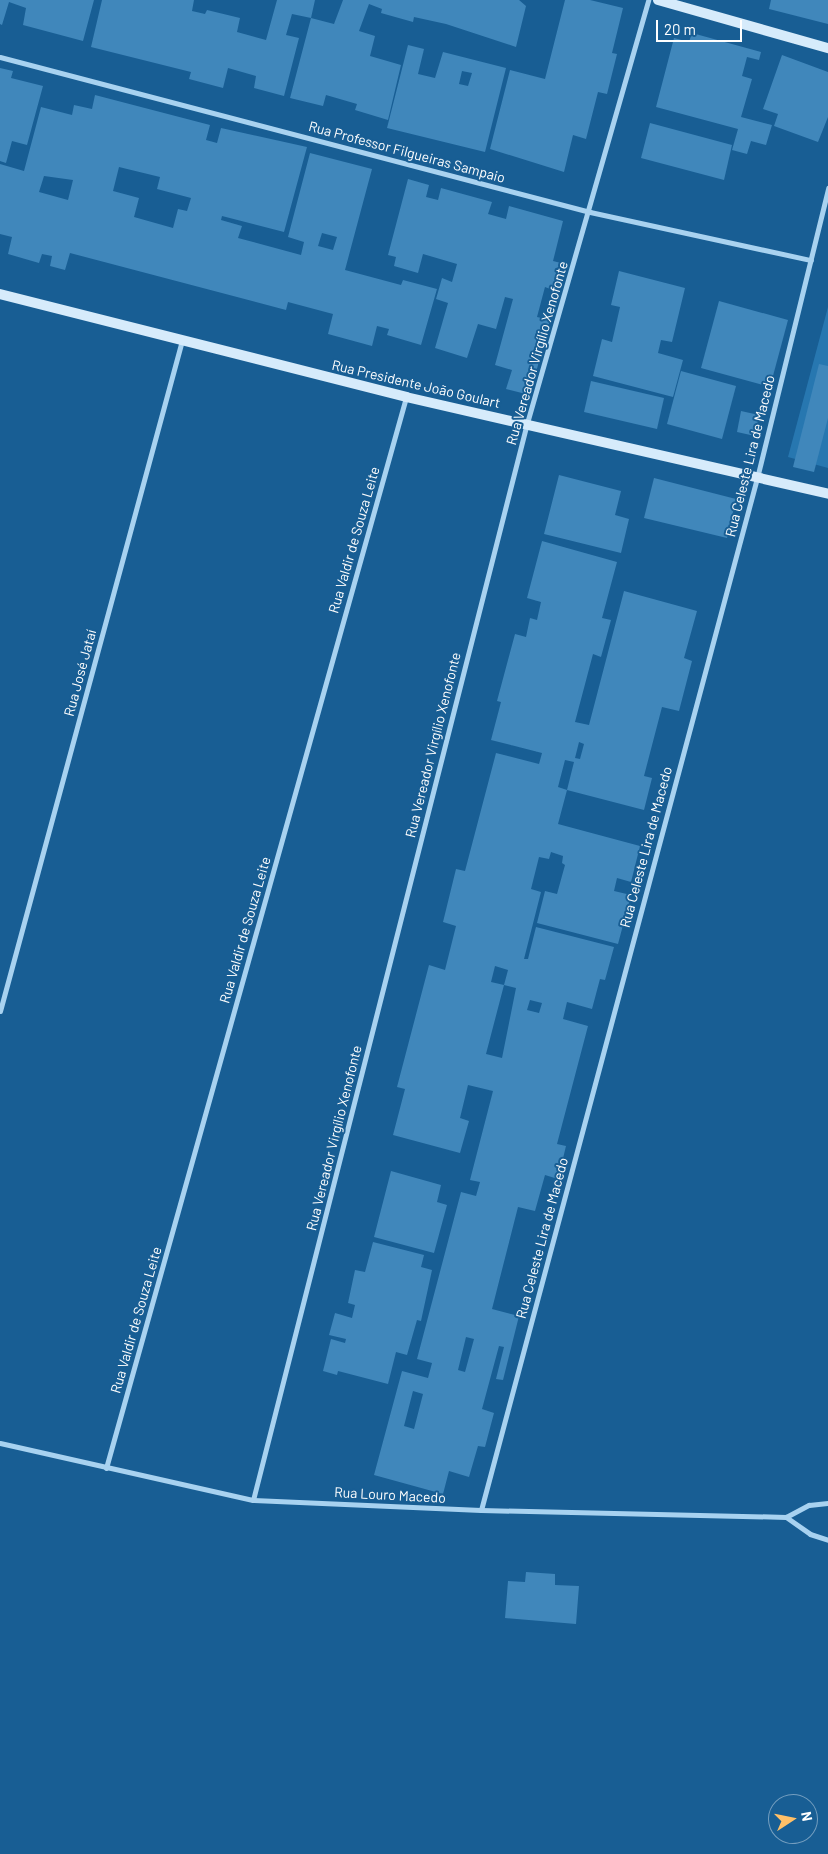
<!DOCTYPE html>
<html>
<head>
<meta charset="utf-8">
<style>
  body { margin:0 }
  #map { position:relative; width:828px; height:1854px; overflow:hidden; background:#185e94; font-family:Barlow,sans-serif }
  div>[style] { position:absolute }
  .green>* { inset:0; background:#2777b0 }
  .building>* { inset:0; background:#4087bb }
  .street>* { height:5px; margin:-2.5px; padding:0 2.5px; transform-origin:2.5px; border-radius:2.5px; background:#a8d2f0 }
  .secondary>* { height:10px; margin:-5px; padding:0 5px; transform-origin:5px; border-radius:5px; background:#d6ebfb }
  span { translate:-50% -50%; white-space:nowrap; text-align:center; line-height:1.15; -webkit-text-stroke:4px #185e94; paint-order:stroke }
  .street-label { font-size:14px; color:#fff }
  .north { position:absolute; left:768px; top:1794px; width:50px; height:50px; box-sizing:border-box; background:#185e94; border:1px solid #749ebf; border-radius:50%; rotate:79deg; font-size:14px; font-weight:700; line-height:20px; text-align:center; color:#fff }
  .north::after { content:''; display:block; margin:auto; width:18px; height:22px; background:#ffc068; clip-path:polygon(50% 0,100% 100%,50% 72%,0 100%) }
  .scale { position:absolute; left:656px; top:20px; width:86px; height:22px; box-sizing:border-box; border:2px solid #fff; border-top:0; padding-left:6px; font-size:15px; line-height:18px; white-space:nowrap; color:#fff; -webkit-text-stroke:4px #185e94; paint-order:stroke }
</style>
</head>
<body>
<div id="map">
  <div class="green">
    <div style="clip-path:polygon(828px 307px,828px 468px,788px 457px)"></div>
  </div>
  <div class="building">
    <div style="clip-path:polygon(0 0,94px 0,83px 41px,23px 25px,26px 8px,9px 2px,2px 25px,0 24px)"></div>
    <div style="clip-path:polygon(102px 0,194px 0,192px 11px,205px 14px,207px 10px,240px 18px,237px 32px,266px 40px,277px 0,315px 0,311px 18px,334px 24px,343px 0,519px 0,526px 6px,516px 47px,446px 24px,414px 17px,413px 22px,381px 13px,382px 9px,369px 4px,359px 31px,375px 36px,370px 56px,401px 65px,388px 120px,355px 110px,357px 104px,326px 95px,323px 106px,290px 98px,311px 18px,292px 14px,286px 35px,299px 38px,284px 96px,254px 88px,256px 76px,228px 68px,223px 88px,189px 79px,191px 72px,91px 47px)"></div>
    <div style="clip-path:polygon(565px 0,590px 0,623px 8px,612px 53px,617px 54px,607px 94px,598px 92px,586px 139px,573px 135px,564px 172px,490px 149px,510px 70px,545px 79px)"></div>
    <div style="clip-path:polygon(771px 0,828px 0,828px 24px,769px 9px)"></div>
    <div style="clip-path:polygon(692px 33px,761px 52px,759px 60px,747px 57px,742px 76px,752px 79px,741px 117px,772px 125px,766px 145px,751px 141px,747px 154px,732px 150px,738px 129px,656px 107px,674px 38px,689px 42px)"></div>
    <div style="clip-path:polygon(evenodd,408px 45px,424px 49px,418px 74px,435px 78px,443px 52px,506px 68px,485px 152px,387px 128px,408px 45px,462px 71px,472px 73px,468px 86px,459px 84px,462px 71px)"></div>
    <div style="clip-path:polygon(782px 55px,828px 72px,828px 117px,818px 142px,774px 126px,778px 114px,763px 109px)"></div>
    <div style="clip-path:polygon(0 68px,13px 71px,11px 78px,43px 86px,27px 145px,12px 141px,6px 163px,0 161px)"></div>
    <div style="clip-path:polygon(evenodd,95px 95px,210px 125px,206px 140px,217px 143px,221px 128px,307px 147px,284px 232px,222px 216px,221px 220px,242px 226px,238px 238px,301px 255px,304px 242px,288px 237px,310px 153px,372px 169px,345px 270px,401px 285px,403px 280px,437px 289px,421px 345px,387px 335px,389px 329px,377px 326px,372px 346px,328px 334px,333px 314px,288px 302px,286px 310px,70px 253px,65px 270px,50px 266px,52px 256px,42px 254px,39px 263px,8px 254px,12px 237px,0 234px,0 164px,24px 171px,41px 107px,72px 115px,74px 105px,92px 109px,95px 95px,119px 167px,160px 177px,157px 189px,191px 198px,187px 211px,178px 209px,173px 228px,134px 217px,139px 198px,113px 191px,119px 167px,95px 95px,44px 176px,73px 180px,68px 200px,39px 192px,44px 176px,95px 95px,322px 233px,337px 237px,333px 250px,318px 246px,322px 233px)"></div>
    <div style="clip-path:polygon(650px 123px,732px 145px,724px 180px,641px 158px)"></div>
    <div style="clip-path:polygon(408px 179px,429px 185px,426px 197px,438px 200px,441px 188px,492px 202px,488px 214px,506px 219px,509px 206px,563px 221px,553px 261px,565px 264px,558px 292px,545px 287px,537px 317px,550px 320px,530px 395px,506px 389px,512px 370px,495px 365px,513px 299px,505px 297px,496px 329px,478px 324px,467px 358px,435px 348px,448px 303px,436px 299px,442px 278px,452px 282px,457px 264px,423px 254px,418px 273px,394px 266px,396px 257px,388px 255px)"></div>
    <div style="clip-path:polygon(619px 271px,685px 288px,672px 342px,661px 340px,658px 353px,683px 360px,673px 397px,593px 376px,602px 339px,612px 342px,620px 307px,611px 305px)"></div>
    <div style="clip-path:polygon(719px 301px,788px 320px,770px 387px,701px 368px)"></div>
    <div style="clip-path:polygon(819px 364px,828px 366px,828px 418px,814px 472px,793px 467px)"></div>
    <div style="clip-path:polygon(681px 371px,736px 386px,722px 439px,667px 424px)"></div>
    <div style="clip-path:polygon(591px 381px,664px 398px,657px 429px,584px 412px)"></div>
    <div style="clip-path:polygon(741px 411px,759px 415px,755px 436px,737px 432px)"></div>
    <div style="clip-path:polygon(559px 475px,621px 491px,615px 515px,629px 519px,621px 553px,544px 534px)"></div>
    <div style="clip-path:polygon(654px 478px,736px 499px,727px 538px,644px 518px)"></div>
    <div style="clip-path:polygon(evenodd,542px 541px,617px 562px,602px 618px,611px 620px,601px 657px,593px 654px,575px 722px,589px 725px,624px 591px,697px 611px,684px 658px,692px 661px,679px 711px,662px 707px,644px 776px,652px 778px,644px 810px,567px 790px,574px 762px,565px 760px,558px 787px,567px 790px,558px 824px,640px 846px,631px 882px,617px 878px,614px 891px,631px 895px,618px 944px,537px 923px,545px 891px,557px 894px,565px 865px,562px 863px,563px 856px,551px 852px,549px 859px,539px 857px,531px 889px,541px 892px,524px 959px,528px 959px,536px 927px,614px 947px,605px 980px,600px 979px,592px 1009px,567px 1002px,563px 1019px,588px 1026px,557px 1144px,566px 1146px,558px 1179px,545px 1175px,535px 1211px,518px 1207px,492px 1309px,519px 1316px,503px 1380px,496px 1379px,504px 1347px,499px 1346px,482px 1409px,494px 1413px,485px 1447px,478px 1446px,469px 1477px,449px 1471px,443px 1494px,374px 1475px,402px 1371px,428px 1378px,432px 1363px,417px 1359px,461px 1192px,476px 1196px,480px 1182px,470px 1180px,493px 1091px,468px 1085px,460px 1118px,469px 1121px,460px 1153px,393px 1135px,405px 1089px,397px 1087px,429px 965px,445px 970px,456px 926px,443px 922px,456px 869px,465px 871px,496px 753px,539px 764px,542px 753px,491px 740px,501px 702px,497px 701px,515px 634px,526px 637px,530px 618px,537px 620px,541px 602px,527px 598px,542px 541px,579px 742px,584px 744px,580px 759px,575px 758px,579px 742px,542px 541px,495px 966px,508px 970px,504px 985px,516px 988px,502px 1058px,486px 1054px,504px 985px,491px 982px,495px 966px,542px 541px,530px 1000px,542px 1003px,539px 1013px,527px 1010px,530px 1000px,542px 541px,466px 1337px,474px 1339px,465px 1372px,458px 1370px,466px 1337px,542px 541px,413px 1391px,423px 1394px,414px 1429px,404px 1426px,413px 1391px)"></div>
    <div style="clip-path:polygon(391px 1171px,441px 1185px,437px 1202px,447px 1205px,434px 1253px,374px 1237px)"></div>
    <div style="clip-path:polygon(373px 1242px,424px 1255px,421px 1267px,432px 1270px,421px 1321px,417px 1320px,407px 1355px,396px 1352px,388px 1384px,338px 1371px,337px 1375px,323px 1371px,331px 1339px,345px 1343px,346px 1339px,329px 1335px,335px 1313px,352px 1318px,355px 1305px,348px 1303px,355px 1270px,365px 1272px)"></div>
    <div style="clip-path:polygon(526px 1572px,555px 1574px,555px 1585px,579px 1586px,576px 1624px,505px 1618px,508px 1581px,525px 1582px)"></div>
  </div>
  <div class="street">
    <div style="left:0;top:57px;width:610px;rotate:14.72deg"></div>
    <div style="left:590px;top:212px;width:226px;rotate:12.3deg"></div>
    <div style="left:0;top:1011px;width:695px;rotate:-74.82deg"></div>
    <div style="left:0;top:1443px;width:259px;rotate:12.7deg"></div>
    <div style="left:253px;top:1500px;width:228px;rotate:2.5deg"></div>
    <div style="left:481px;top:1510px;width:305px;rotate:1.3deg"></div>
    <div style="left:786px;top:1517px;width:26px;rotate:-28deg"></div>
    <div style="left:809px;top:1505px;width:19px;rotate:-6deg"></div>
    <div style="left:106px;top:1468px;width:1112px;rotate:-74.35deg"></div>
    <div style="left:253px;top:1500px;width:1111px;rotate:-75.73deg"></div>
    <div style="left:527px;top:423px;width:440px;rotate:-74deg"></div>
    <div style="left:481px;top:1510px;width:1068px;rotate:-75.03deg"></div>
    <div style="left:757px;top:478px;width:299px;rotate:-76.2deg"></div>
    <div style="left:786px;top:1517px;width:29px;rotate:35deg"></div>
    <div style="left:810px;top:1534px;width:19px;rotate:18deg"></div>
  </div>
  <div class="secondary">
    <div style="left:658px;top:0;width:177px;rotate:15.8deg"></div>
    <div style="left:0;top:294px;width:419px;rotate:14.2deg"></div>
    <div style="left:406px;top:397px;width:433px;rotate:12.9deg"></div>
  </div>
  <div class="street-label">
    <span style="left:407px;top:152px;rotate:15deg">Rua Professor Filgueiras Sampaio</span>
    <span style="left:537px;top:353px;rotate:-74deg">Rua Vereador Virgílio Xenofonte</span>
    <span style="left:416px;top:384px;rotate:13deg">Rua Presidente João Goulart</span>
    <span style="left:750px;top:456px;rotate:-76deg">Rua Celeste Lira de Macedo</span>
    <span style="left:354px;top:540px;rotate:-74deg">Rua Valdir de Souza Leite</span>
    <span style="left:80px;top:673px;rotate:-75deg">Rua José Jataí</span>
    <span style="left:433px;top:745px;rotate:-76deg">Rua Vereador Virgílio Xenofonte</span>
    <span style="left:646px;top:847px;rotate:-75deg">Rua Celeste Lira de Macedo</span>
    <span style="left:245px;top:930px;rotate:-74deg">Rua Valdir de Souza Leite</span>
    <span style="left:334px;top:1138px;rotate:-76deg">Rua Vereador Virgílio Xenofonte</span>
    <span style="left:542px;top:1238px;rotate:-75deg">Rua Celeste Lira de Macedo</span>
    <span style="left:136px;top:1320px;rotate:-74deg">Rua Valdir de Souza Leite</span>
    <span style="left:390px;top:1495px;rotate:3deg">Rua Louro Macedo</span>
  </div>
  <div class="north">N</div>
  <div class="scale">20 m</div>
</div>
</body>
</html>
